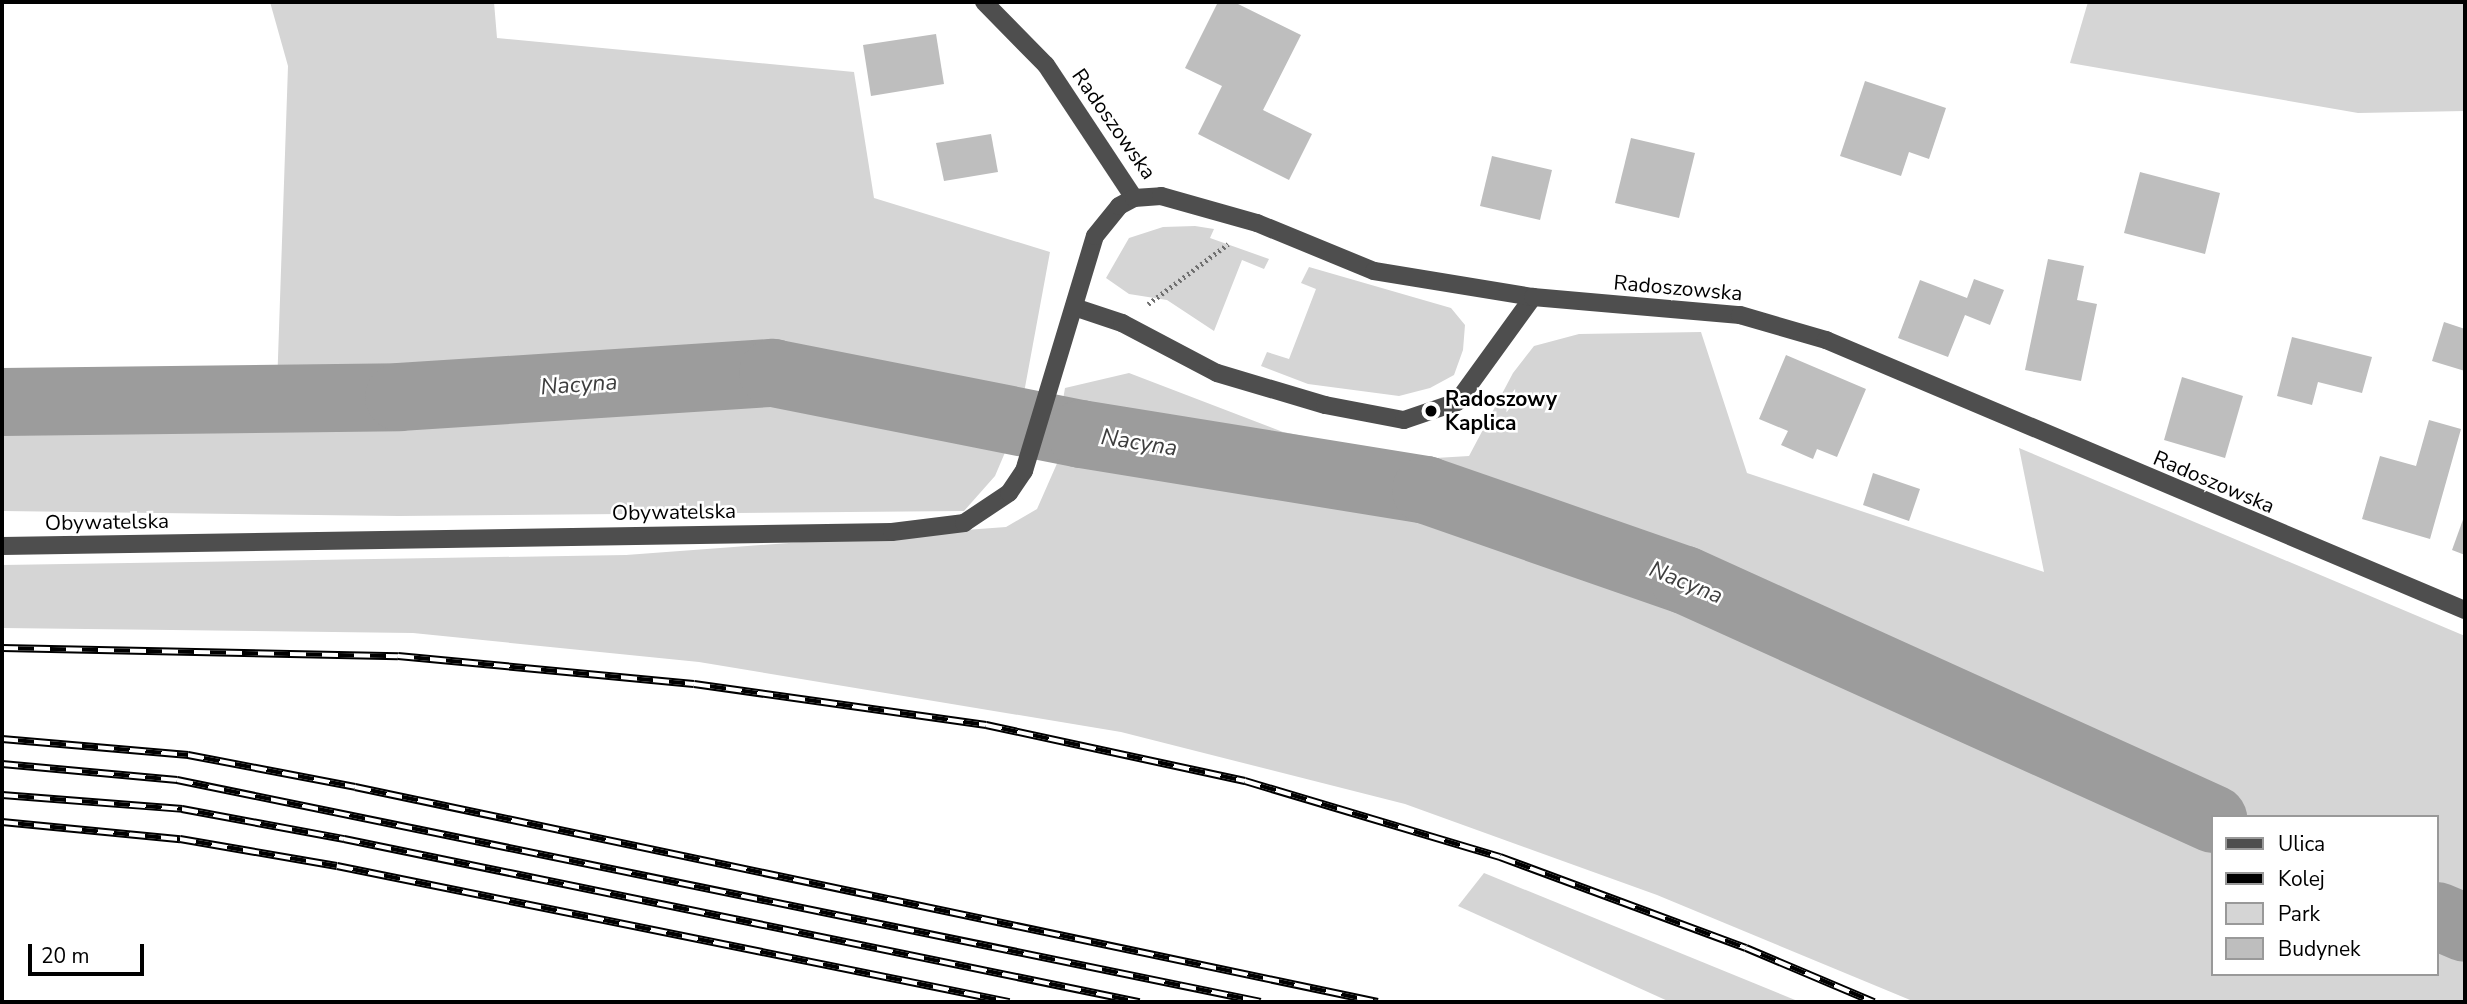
<!DOCTYPE html>
<html>
<head>
<meta charset="utf-8">
<style>
  body { margin:0 }
  #map { position:relative; width:2467px; height:1004px; overflow:hidden; background:#fff; font-family:"Nunito Sans",sans-serif }
  div>[style] { position:absolute }
  .green>* { inset:0; background:#d5d5d5 }
  .river>* { height:68px; margin:-34px; padding:0 34px; transform-origin:34px; border-radius:34px; background:#9c9c9c }
  .building>* { inset:0; background:#bebebe }
  .path>* { height:4.5px; margin-top:-2.25px; transform-origin:0; background:repeating-linear-gradient(90deg,#707070 0 2px,transparent 0 5.5px) }
  .minor>* { height:18px; margin:-9px; padding:0 9px; transform-origin:9px; border-radius:9px; background:#4e4e4e }
  .rail>* { height:8px; margin-top:-4px; transform-origin:0; background:repeating-linear-gradient(90deg,#fff 0 16px,#000 0 32px); box-sizing:border-box; border-block:2px solid #000 }
  .dots>* { width:19px; height:19px; translate:-50% -50%; box-sizing:border-box; border:4px solid #fff; border-radius:50% }
  span { translate:-50% -50%; white-space:nowrap; text-align:center; line-height:1.15; -webkit-text-stroke:5px #fff; paint-order:stroke }
  .street-label { font-size:21px; color:#000 }
  .poi-label { font-size:21px; color:#000; font-weight:700 }
  .left { translate:0 -50%; text-align:left }
  .water-label { font-size:23px; color:#3d3d3d; font-style:italic }
  .frame { position:absolute; inset:0; border:4px solid #000; pointer-events:none }
  .legend { position:absolute; left:2211px; top:815px; width:228px; height:161px; box-sizing:border-box; background:#fff; border:2px solid #999; margin:0; padding:9px 12px; list-style:none; font-size:21px; color:#000 }
  .legend li { display:flex; align-items:center; gap:14px; height:35px }
  .legend b { width:35px; border:2px solid #999 }
  .scale { position:absolute; left:28px; top:944px; width:116px; height:32px; box-sizing:border-box; border:4px solid #000; border-top:0; padding-left:9px; font-size:21px; line-height:24px; white-space:nowrap; color:#000; -webkit-text-stroke:5px #fff; paint-order:stroke }
</style>
</head>
<body>
<div id="map">
  <div class="green">
    <div style="clip-path:polygon(270px 2px,494px 2px,497px 38px,854px 72px,874px 198px,1050px 252px,1021px 409px,772px 364px,405px 388px,277px 387px,288px 66px)"></div>
    <div style="clip-path:polygon(2088px 2px,2465px 2px,2465px 111px,2358px 113px,2070px 63px)"></div>
    <div style="clip-path:polygon(1195px 226px,1214px 229px,1210px 238px,1269px 259px,1264px 269px,1242px 260px,1214px 331px,1167px 300px,1129px 294px,1106px 278px,1129px 238px,1163px 227px)"></div>
    <div style="clip-path:polygon(1309px 267px,1451px 308px,1465px 325px,1463px 350px,1454px 375px,1430px 388px,1399px 396px,1308px 384px,1261px 366px,1267px 352px,1289px 359px,1316px 289px,1301px 283px)"></div>
    <div style="clip-path:polygon(1701px 332px,1747px 473px,2044px 572px,2019px 448px,2465px 636px,2465px 913px,2437px 901px,2437px 817px,2251px 817px,1706px 569px,1430px 484px,1060px 417px,1065px 388px,1129px 373px,1283px 432px,1419px 459px,1469px 456px,1513px 373px,1534px 346px,1579px 334px)"></div>
    <div style="clip-path:polygon(764px 388px,1012px 436px,995px 476px,964px 511px,399px 516px,2px 511px,2px 420px,487px 418px)"></div>
    <div style="clip-path:polygon(1066px 443px,1423px 499px,2213px 829px,2213px 974px,2437px 974px,2437px 928px,2465px 941px,2465px 1002px,1915px 1002px,1657px 895px,1405px 804px,1121px 732px,699px 662px,413px 633px,2px 628px,2px 565px,626px 555px,1006px 527px,1037px 509px)"></div>
    <div style="clip-path:polygon(1484px 873px,1800px 1002px,1670px 1002px,1458px 906px)"></div>
  </div>
  <div class="river">
    <div style="left:2px;top:402px;width:397px;rotate:-0.7deg"></div>
    <div style="left:399px;top:397px;width:375px;rotate:-3.7deg"></div>
    <div style="left:773px;top:373px;width:314px;rotate:11.2deg"></div>
    <div style="left:1081px;top:434px;width:350px;rotate:9.2deg"></div>
    <div style="left:1426px;top:490px;width:274px;rotate:19.2deg"></div>
    <div style="left:1685px;top:580px;width:580px;rotate:24.35deg"></div>
    <div style="left:2437px;top:916px;width:30px;rotate:23deg"></div>
  </div>
  <div class="building">
    <div style="clip-path:polygon(1218px 2px,1234px 2px,1301px 35px,1263px 110px,1312px 134px,1289px 180px,1198px 134px,1222px 86px,1185px 68px)"></div>
    <div style="clip-path:polygon(936px 34px,944px 84px,871px 96px,863px 45px)"></div>
    <div style="clip-path:polygon(1865px 81px,1946px 108px,1929px 159px,1909px 152px,1901px 176px,1840px 156px)"></div>
    <div style="clip-path:polygon(991px 134px,998px 172px,944px 181px,936px 143px)"></div>
    <div style="clip-path:polygon(1631px 138px,1695px 153px,1679px 218px,1615px 203px)"></div>
    <div style="clip-path:polygon(1492px 156px,1552px 170px,1540px 220px,1480px 206px)"></div>
    <div style="clip-path:polygon(2140px 172px,2220px 193px,2205px 254px,2124px 233px)"></div>
    <div style="clip-path:polygon(2048px 259px,2084px 266px,2077px 300px,2097px 304px,2081px 381px,2025px 370px)"></div>
    <div style="clip-path:polygon(1974px 279px,2004px 290px,1990px 325px,1965px 315px,1948px 357px,1898px 338px,1920px 280px,1967px 298px)"></div>
    <div style="clip-path:polygon(2444px 322px,2465px 329px,2465px 371px,2432px 361px)"></div>
    <div style="clip-path:polygon(2292px 337px,2372px 357px,2362px 393px,2318px 382px,2312px 405px,2277px 396px)"></div>
    <div style="clip-path:polygon(1786px 355px,1866px 389px,1837px 457px,1817px 449px,1813px 459px,1781px 445px,1788px 431px,1759px 419px)"></div>
    <div style="clip-path:polygon(2182px 377px,2243px 396px,2225px 458px,2164px 440px)"></div>
    <div style="clip-path:polygon(2429px 420px,2461px 429px,2430px 539px,2362px 519px,2380px 456px,2416px 466px)"></div>
    <div style="clip-path:polygon(1873px 473px,1920px 489px,1909px 521px,1863px 505px)"></div>
    <div style="clip-path:polygon(2465px 514px,2465px 555px,2452px 550px)"></div>
  </div>
  <div class="path">
    <div style="left:1148px;top:304px;width:100px;rotate:-36.9deg"></div>
  </div>
  <div class="minor">
    <div style="left:984px;top:2px;width:88px;rotate:45.5deg"></div>
    <div style="left:1046px;top:65px;width:159px;rotate:56.5deg"></div>
    <div style="left:1074px;top:307px;width:51px;rotate:18.4deg"></div>
    <div style="left:1122px;top:323px;width:107px;rotate:27.8deg"></div>
    <div style="left:1217px;top:373px;width:113px;rotate:16.5deg"></div>
    <div style="left:1325px;top:405px;width:80px;rotate:10.8deg"></div>
    <div style="left:1404px;top:420px;width:56px;rotate:-18.8deg"></div>
    <div style="left:1457px;top:402px;width:130px;rotate:-54.1deg"></div>
    <div style="left:2px;top:546px;width:890px;rotate:-0.9deg"></div>
    <div style="left:892px;top:532px;width:73px;rotate:-7.1deg"></div>
    <div style="left:964px;top:523px;width:54px;rotate:-33.7deg"></div>
    <div style="left:1009px;top:493px;width:27px;rotate:-56deg"></div>
    <div style="left:1024px;top:471px;width:245px;rotate:-73.2deg"></div>
    <div style="left:1095px;top:236px;width:38px;rotate:-51deg"></div>
    <div style="left:1119px;top:206px;width:17px;rotate:-28deg"></div>
    <div style="left:1134px;top:198px;width:27px;rotate:-4deg"></div>
    <div style="left:1161px;top:196px;width:100px;rotate:15.7deg"></div>
    <div style="left:1257px;top:223px;width:126px;rotate:22.3deg"></div>
    <div style="left:1374px;top:271px;width:161px;rotate:9.3deg"></div>
    <div style="left:1533px;top:297px;width:208px;rotate:5deg"></div>
    <div style="left:1740px;top:315px;width:90px;rotate:16.2deg"></div>
    <div style="left:1826px;top:340px;width:694px;rotate:22.91deg"></div>
  </div>
  <div class="rail">
    <div style="left:2px;top:648px;width:396px;rotate:1.2deg"></div>
    <div style="left:398px;top:656px;width:297px;rotate:5.4deg"></div>
    <div style="left:694px;top:684px;width:295px;rotate:8deg"></div>
    <div style="left:986px;top:725px;width:265px;rotate:12.2deg"></div>
    <div style="left:1245px;top:781px;width:266px;rotate:16.6deg"></div>
    <div style="left:1500px;top:857px;width:262px;rotate:20.3deg"></div>
    <div style="left:1746px;top:948px;width:139px;rotate:22.9deg"></div>
    <div style="left:2px;top:739px;width:187px;rotate:4.9deg"></div>
    <div style="left:188px;top:755px;width:170px;rotate:10.8deg"></div>
    <div style="left:355px;top:787px;width:1045px;rotate:11.87deg"></div>
    <div style="left:2px;top:764px;width:176px;rotate:5.2deg"></div>
    <div style="left:177px;top:780px;width:1106px;rotate:11.57deg"></div>
    <div style="left:2px;top:795px;width:181px;rotate:4.4deg"></div>
    <div style="left:182px;top:809px;width:165px;rotate:10.5deg"></div>
    <div style="left:344px;top:839px;width:812px;rotate:11.59deg"></div>
    <div style="left:2px;top:822px;width:179px;rotate:5.5deg"></div>
    <div style="left:180px;top:839px;width:159px;rotate:9.8deg"></div>
    <div style="left:337px;top:866px;width:686px;rotate:11.44deg"></div>
  </div>
  <div class="dots">
    <div style="left:1431px;top:411px;background:#000"></div>
  </div>
  <div class="street-label">
    <span style="left:1114px;top:124px;rotate:55deg">Radoszowska</span>
    <span style="left:1678px;top:288px;rotate:5deg">Radoszowska</span>
    <span style="left:2214px;top:482px;rotate:23deg">Radoszowska</span>
    <span style="left:674px;top:512px;rotate:-1deg">Obywatelska</span>
    <span style="left:107px;top:522px;rotate:-1deg">Obywatelska</span>
  </div>
  <div class="poi-label">
    <span class="left" style="left:1445px;top:411px">Radoszowy<br>Kaplica</span>
  </div>
  <div class="water-label">
    <span style="left:579px;top:385px;rotate:-4deg">Nacyna</span>
    <span style="left:1139px;top:443px;rotate:9deg">Nacyna</span>
    <span style="left:1686px;top:583px;rotate:22deg">Nacyna</span>
  </div>
  <div class="frame"></div>
  <ul class="legend">
  <li><b style="height:9px;background:#4e4e4e"></b>Ulica</li>
  <li><b style="height:9px;background:#000"></b>Kolej</li>
  <li><b style="height:19px;background:#d5d5d5"></b>Park</li>
  <li><b style="height:19px;background:#bebebe"></b>Budynek</li>
  </ul>
  <div class="scale">20 m</div>
</div>
</body>
</html>
